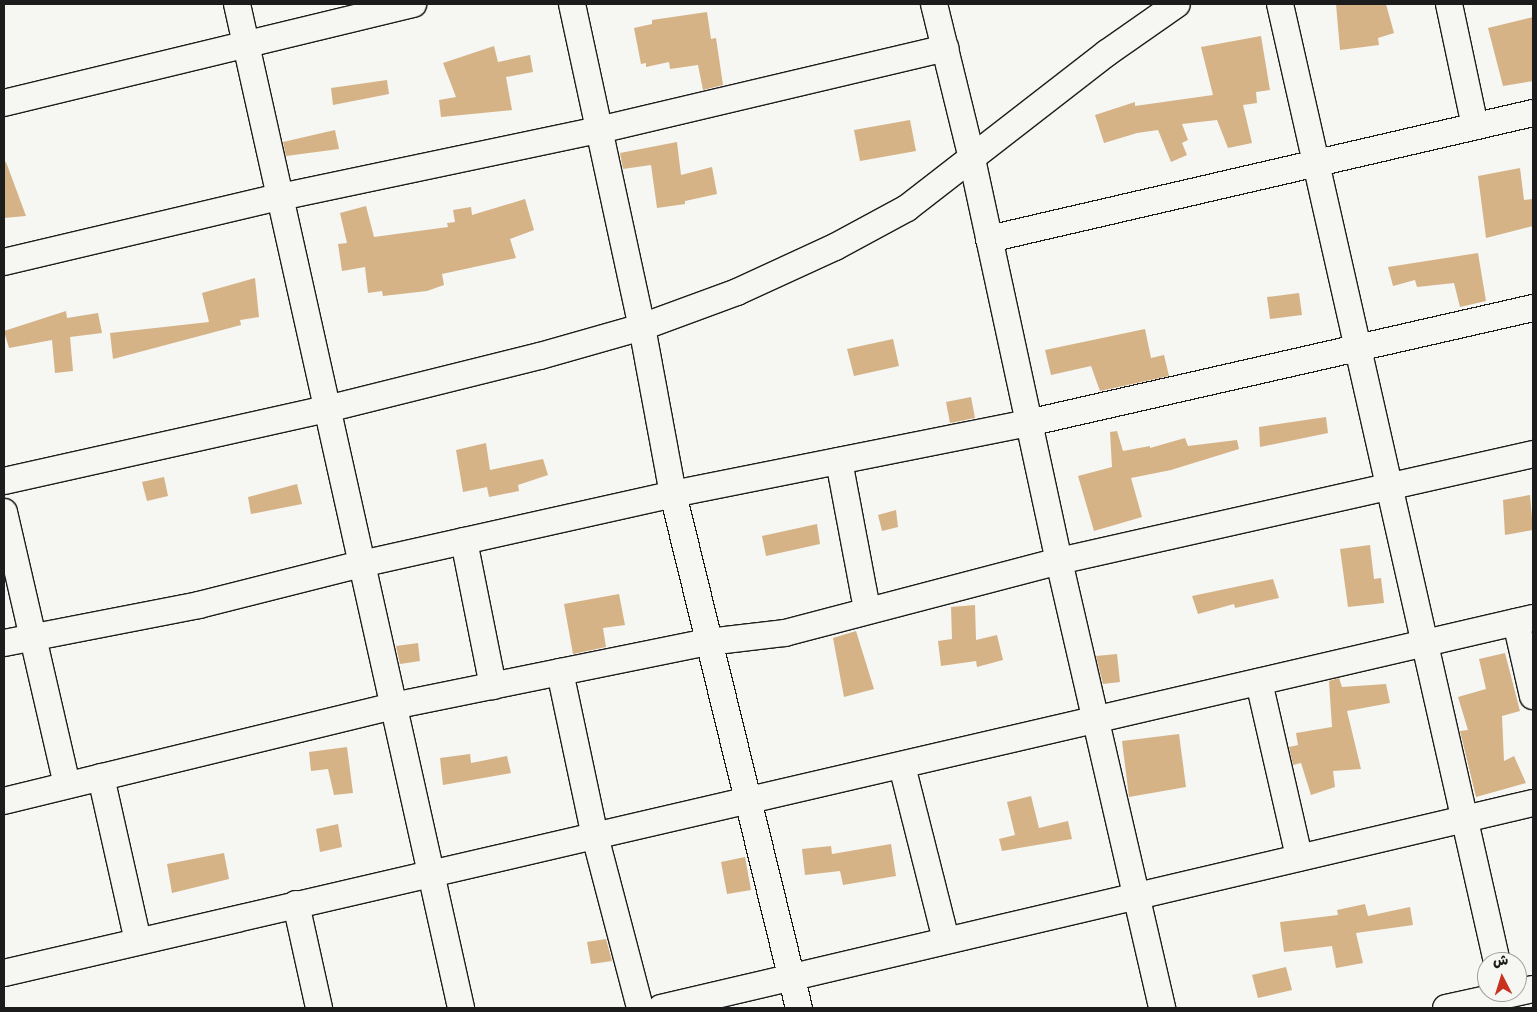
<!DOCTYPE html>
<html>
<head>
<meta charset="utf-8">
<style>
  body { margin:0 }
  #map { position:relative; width:1537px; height:1012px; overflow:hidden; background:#f6f6f2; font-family:"Gochi Hand","Playpen Sans Arabic",sans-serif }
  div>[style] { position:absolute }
  .building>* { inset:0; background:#d5b387 }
  .roads { filter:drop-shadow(1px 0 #1c1c1c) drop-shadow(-1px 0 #1c1c1c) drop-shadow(0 1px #1c1c1c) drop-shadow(0 -1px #1c1c1c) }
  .minor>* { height:26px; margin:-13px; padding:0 13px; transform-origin:13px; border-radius:13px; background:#f6f6f2 }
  span { translate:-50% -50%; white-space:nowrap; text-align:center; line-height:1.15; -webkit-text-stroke:5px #f6f6f2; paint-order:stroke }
  .frame { position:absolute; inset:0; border:5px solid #1c1c1c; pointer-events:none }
  .north { position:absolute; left:1477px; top:952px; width:50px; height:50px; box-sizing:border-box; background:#f6f6f2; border:1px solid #9f9f9c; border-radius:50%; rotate:355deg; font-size:14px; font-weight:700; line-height:20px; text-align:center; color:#1c1c1c }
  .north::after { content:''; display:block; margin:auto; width:18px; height:22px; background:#c8321e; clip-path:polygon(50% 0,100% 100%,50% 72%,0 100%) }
</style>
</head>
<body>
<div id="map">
  <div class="building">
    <div style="clip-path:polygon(1336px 4px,1386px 4px,1394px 33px,1378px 38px,1379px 45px,1340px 50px)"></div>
    <div style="clip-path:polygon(707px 12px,711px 39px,716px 38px,723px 85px,703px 90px,698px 65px,670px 69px,669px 62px,646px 67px,646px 63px,641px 64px,634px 28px,652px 24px,652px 20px)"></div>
    <div style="clip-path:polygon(1533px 17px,1533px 81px,1503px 86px,1488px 28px)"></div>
    <div style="clip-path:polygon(1261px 36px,1270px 90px,1256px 92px,1257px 103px,1243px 105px,1252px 143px,1228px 148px,1217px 120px,1182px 124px,1188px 140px,1182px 143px,1187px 155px,1171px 162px,1158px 130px,1137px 133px,1104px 143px,1095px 115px,1135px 102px,1135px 106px,1213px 95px,1201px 47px)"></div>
    <div style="clip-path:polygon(494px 46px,498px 62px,530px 55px,533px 72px,506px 77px,512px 110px,441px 117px,439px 100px,456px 97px,443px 63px)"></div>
    <div style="clip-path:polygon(387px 80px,389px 94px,333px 105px,331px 88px)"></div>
    <div style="clip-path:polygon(910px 120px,916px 151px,860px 161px,854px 130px)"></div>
    <div style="clip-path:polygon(335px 130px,339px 149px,286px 156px,283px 142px)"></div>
    <div style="clip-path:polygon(677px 142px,681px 175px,712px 167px,717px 194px,685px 201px,685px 204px,657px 208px,651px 165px,623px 169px,620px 153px)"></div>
    <div style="clip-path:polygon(4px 162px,6px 162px,26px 216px,4px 218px)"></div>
    <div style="clip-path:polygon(1520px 168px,1524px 200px,1533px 199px,1533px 226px,1486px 238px,1478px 176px)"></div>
    <div style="clip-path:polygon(525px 199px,534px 230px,510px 239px,516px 258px,442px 274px,444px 285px,427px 291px,383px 296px,382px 291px,368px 293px,365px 267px,342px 271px,338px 244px,347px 243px,340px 213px,366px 206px,374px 237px,448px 227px,447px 223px,455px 222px,453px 210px,471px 207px,472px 215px)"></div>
    <div style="clip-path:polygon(1478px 253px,1486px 301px,1460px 307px,1454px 283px,1417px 287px,1415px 280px,1393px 286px,1388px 267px)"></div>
    <div style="clip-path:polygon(255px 278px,259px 317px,240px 320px,241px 325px,113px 359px,110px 333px,209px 322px,202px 293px)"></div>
    <div style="clip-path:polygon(1299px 293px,1302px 315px,1270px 319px,1267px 297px)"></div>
    <div style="clip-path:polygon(66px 311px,67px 318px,98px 313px,102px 333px,70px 337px,73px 371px,55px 373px,52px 340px,9px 348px,4px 331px)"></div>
    <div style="clip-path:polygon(1145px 329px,1151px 358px,1164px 355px,1169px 376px,1100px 391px,1091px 366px,1051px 375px,1045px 350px)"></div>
    <div style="clip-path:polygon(893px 339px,899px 366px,854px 376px,847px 349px)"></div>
    <div style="clip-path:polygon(971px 397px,975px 418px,950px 423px,946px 402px)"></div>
    <div style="clip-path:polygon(1326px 417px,1328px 433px,1260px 447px,1259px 427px)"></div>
    <div style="clip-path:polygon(1117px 431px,1123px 451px,1150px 446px,1150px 448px,1185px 438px,1188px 446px,1237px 440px,1239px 449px,1171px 470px,1131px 478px,1142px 517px,1094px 531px,1078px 476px,1112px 467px,1110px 432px)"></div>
    <div style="clip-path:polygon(486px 443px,490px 470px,543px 459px,548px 475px,518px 485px,519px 491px,489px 497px,487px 487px,463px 492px,456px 450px)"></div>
    <div style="clip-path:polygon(164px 477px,168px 496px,147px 501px,142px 482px)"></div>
    <div style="clip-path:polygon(297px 484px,302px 504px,251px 514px,248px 497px)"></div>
    <div style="clip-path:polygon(1530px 495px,1533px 530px,1505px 535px,1503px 500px)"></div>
    <div style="clip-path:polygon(896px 510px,898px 527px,882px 531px,878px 515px)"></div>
    <div style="clip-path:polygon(817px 524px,820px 544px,766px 556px,762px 536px)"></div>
    <div style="clip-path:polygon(1370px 545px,1374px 579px,1381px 578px,1384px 603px,1348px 607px,1340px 549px)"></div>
    <div style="clip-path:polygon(1273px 579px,1279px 598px,1235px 608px,1234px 604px,1198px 614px,1192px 596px)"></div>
    <div style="clip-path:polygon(619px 594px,625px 625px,603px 628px,606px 647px,573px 654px,564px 604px)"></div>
    <div style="clip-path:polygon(975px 605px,976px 640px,997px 635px,1003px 660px,977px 667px,976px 661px,941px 666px,938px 641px,952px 639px,951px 607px)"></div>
    <div style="clip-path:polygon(856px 631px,874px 689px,844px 697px,833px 638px)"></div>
    <div style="clip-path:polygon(418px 643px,420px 661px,400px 664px,396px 646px)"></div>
    <div style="clip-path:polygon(1505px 653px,1520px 711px,1502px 716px,1504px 761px,1514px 756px,1526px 783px,1476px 797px,1460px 731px,1468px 730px,1458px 697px,1486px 689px,1479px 659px)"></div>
    <div style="clip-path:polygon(1117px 654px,1120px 682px,1103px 684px,1096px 656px)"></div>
    <div style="clip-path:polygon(1339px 678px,1342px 687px,1386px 684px,1390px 703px,1347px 711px,1361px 769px,1333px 771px,1335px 787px,1311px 795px,1301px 763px,1293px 765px,1289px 747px,1298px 745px,1296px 733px,1332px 727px,1329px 681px)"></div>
    <div style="clip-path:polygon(1179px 734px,1186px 787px,1129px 797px,1122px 741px)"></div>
    <div style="clip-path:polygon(347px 747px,353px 793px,334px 795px,328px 769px,311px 771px,309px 752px)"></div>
    <div style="clip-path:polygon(470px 754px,471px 763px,507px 756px,511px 773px,443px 785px,440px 758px)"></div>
    <div style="clip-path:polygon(1031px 796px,1039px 828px,1068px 821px,1072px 839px,1002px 851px,999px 839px,1015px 835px,1007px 802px)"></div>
    <div style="clip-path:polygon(338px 824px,342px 847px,320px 852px,316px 829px)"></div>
    <div style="clip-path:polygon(891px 844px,896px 876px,843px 885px,840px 871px,805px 875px,802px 849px,831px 846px,832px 854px)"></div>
    <div style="clip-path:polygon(224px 853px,229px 879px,172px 893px,167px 864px)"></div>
    <div style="clip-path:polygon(745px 857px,751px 890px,727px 894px,721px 862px)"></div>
    <div style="clip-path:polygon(1365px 904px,1368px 916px,1410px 907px,1413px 925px,1356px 933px,1363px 963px,1336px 968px,1332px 946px,1284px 952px,1280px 922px,1338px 915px,1337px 910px)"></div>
    <div style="clip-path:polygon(606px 939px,612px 961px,591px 964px,587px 942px)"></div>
    <div style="clip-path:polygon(1286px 967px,1292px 990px,1258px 998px,1252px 975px)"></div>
  </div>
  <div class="roads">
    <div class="minor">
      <div style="left:237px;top:4px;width:1029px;rotate:77.42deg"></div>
      <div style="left:572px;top:4px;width:330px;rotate:77.8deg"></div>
      <div style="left:642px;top:327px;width:170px;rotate:79.5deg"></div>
      <div style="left:673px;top:494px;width:529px;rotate:76.23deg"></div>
      <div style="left:934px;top:4px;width:160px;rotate:76.2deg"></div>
      <div style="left:972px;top:159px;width:411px;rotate:77.8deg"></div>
      <div style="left:1059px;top:561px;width:459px;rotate:77deg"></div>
      <div style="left:1280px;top:4px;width:982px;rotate:77.24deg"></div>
      <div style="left:1449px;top:4px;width:125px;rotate:78deg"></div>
      <div style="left:4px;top:103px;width:421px;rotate:-13.6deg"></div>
      <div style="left:989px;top:239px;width:558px;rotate:-13.04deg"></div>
      <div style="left:4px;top:262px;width:284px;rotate:-13.3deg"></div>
      <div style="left:280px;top:197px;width:326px;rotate:-11.9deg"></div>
      <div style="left:599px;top:130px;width:356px;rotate:-13.3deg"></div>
      <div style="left:839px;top:461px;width:151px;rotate:79.3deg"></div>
      <div style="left:4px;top:481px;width:331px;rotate:-12.6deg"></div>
      <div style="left:327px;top:409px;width:219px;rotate:-14deg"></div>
      <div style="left:540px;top:356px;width:106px;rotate:-15.9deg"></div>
      <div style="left:642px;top:327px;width:101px;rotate:-20.2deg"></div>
      <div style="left:737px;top:292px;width:108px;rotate:-24.7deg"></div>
      <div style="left:835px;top:247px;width:82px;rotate:-28.4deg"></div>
      <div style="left:907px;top:208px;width:253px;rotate:-37.8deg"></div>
      <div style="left:1107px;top:53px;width:85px;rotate:-35deg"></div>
      <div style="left:4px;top:512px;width:280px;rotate:77deg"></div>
      <div style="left:464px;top:541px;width:148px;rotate:78.7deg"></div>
      <div style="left:1516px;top:622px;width:76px;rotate:77.1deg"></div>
      <div style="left:4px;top:643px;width:199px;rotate:-11deg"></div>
      <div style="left:199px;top:605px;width:167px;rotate:-14.2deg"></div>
      <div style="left:361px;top:564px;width:320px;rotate:-12.6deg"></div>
      <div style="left:673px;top:494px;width:362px;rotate:-11.3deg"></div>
      <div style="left:1028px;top:423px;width:518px;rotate:-12.83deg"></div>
      <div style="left:560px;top:672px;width:168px;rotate:78deg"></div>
      <div style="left:595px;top:836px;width:178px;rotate:75.3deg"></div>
      <div style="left:1259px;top:682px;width:180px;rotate:77.1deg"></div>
      <div style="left:902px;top:766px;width:179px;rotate:75.8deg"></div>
      <div style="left:101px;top:777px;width:168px;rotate:77.3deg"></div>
      <div style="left:4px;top:801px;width:400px;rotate:-13.7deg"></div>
      <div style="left:393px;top:706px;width:321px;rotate:-11.5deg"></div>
      <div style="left:708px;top:642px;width:78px;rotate:-6.7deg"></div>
      <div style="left:785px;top:633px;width:283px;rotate:-14.7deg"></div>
      <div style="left:1059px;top:561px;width:486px;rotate:-12.7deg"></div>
      <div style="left:296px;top:904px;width:107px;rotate:77.5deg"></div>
      <div style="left:4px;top:973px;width:1570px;rotate:-13.07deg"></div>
      <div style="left:661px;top:1008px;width:896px;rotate:-13.23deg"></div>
      <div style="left:1446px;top:1008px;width:89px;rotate:-12.3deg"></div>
    </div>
  </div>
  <div class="frame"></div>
  <div class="north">ش</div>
</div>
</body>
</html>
